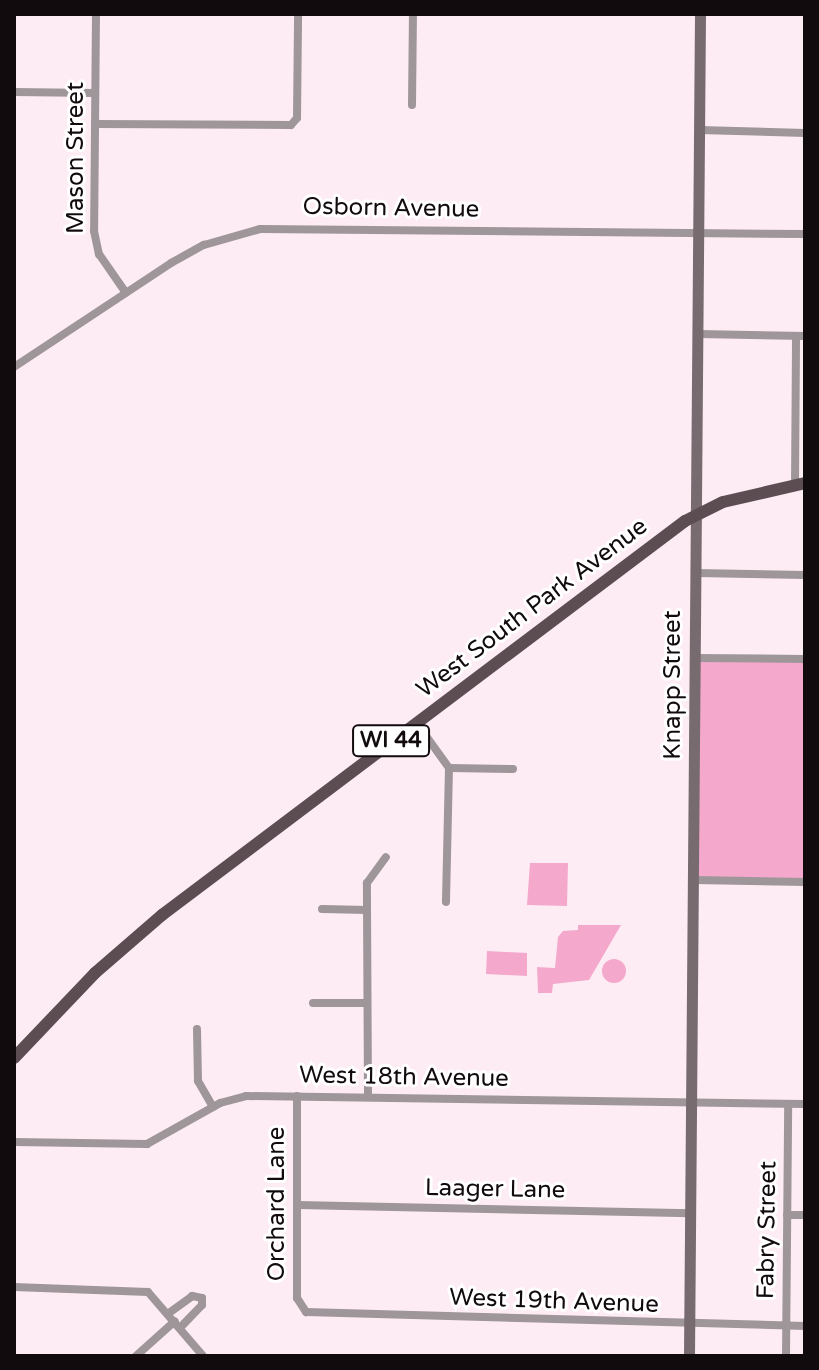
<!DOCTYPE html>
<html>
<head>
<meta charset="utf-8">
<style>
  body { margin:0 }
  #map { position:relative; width:819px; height:1370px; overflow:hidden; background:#feecf4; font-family:"Varela Round",sans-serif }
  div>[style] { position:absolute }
  .green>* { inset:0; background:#f4a8cc }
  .round { border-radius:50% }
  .street>* { height:8px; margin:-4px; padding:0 4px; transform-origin:4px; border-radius:4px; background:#9f969a }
  .secondary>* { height:11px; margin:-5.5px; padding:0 5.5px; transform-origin:5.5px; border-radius:5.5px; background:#786b70 }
  .primary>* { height:12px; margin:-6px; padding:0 6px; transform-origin:6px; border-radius:6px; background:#5c4d53 }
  span { translate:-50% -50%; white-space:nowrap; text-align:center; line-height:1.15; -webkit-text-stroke:6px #fff; paint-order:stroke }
  .shield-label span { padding:2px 6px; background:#fff; border:2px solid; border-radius:6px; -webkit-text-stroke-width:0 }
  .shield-label { font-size:22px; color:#120b0e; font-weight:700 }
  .street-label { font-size:24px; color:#120b0e }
  .frame { position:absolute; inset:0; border:16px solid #120b0e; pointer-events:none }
</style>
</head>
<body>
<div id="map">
  <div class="green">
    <div style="clip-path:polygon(694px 658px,805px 659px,805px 882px,694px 880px)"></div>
    <div style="clip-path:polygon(530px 863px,568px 863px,567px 906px,527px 905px)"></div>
    <div style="clip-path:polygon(578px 925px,621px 925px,589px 980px,553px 984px,552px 993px,538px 993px,537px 967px,555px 968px,558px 937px,563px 931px,578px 930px)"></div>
    <div style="clip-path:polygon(487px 951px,527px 953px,527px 976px,486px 974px)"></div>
    <div class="round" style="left:602px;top:959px;width:24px;height:24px"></div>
  </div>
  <div class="street">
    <div style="left:96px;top:14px;width:217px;rotate:90.5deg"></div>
    <div style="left:94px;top:231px;width:24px;rotate:78deg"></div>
    <div style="left:99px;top:254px;width:47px;rotate:55.3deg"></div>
    <div style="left:14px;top:92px;width:81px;rotate:0.7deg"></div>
    <div style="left:412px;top:105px;width:91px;rotate:-89.4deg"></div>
    <div style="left:95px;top:124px;width:196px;rotate:0.3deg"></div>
    <div style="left:291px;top:125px;width:9px;rotate:-49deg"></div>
    <div style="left:297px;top:118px;width:104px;rotate:-89.4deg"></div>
    <div style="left:699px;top:130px;width:106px;rotate:1.6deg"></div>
    <div style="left:698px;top:334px;width:107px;rotate:1.1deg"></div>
    <div style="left:14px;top:367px;width:188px;rotate:-33.5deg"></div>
    <div style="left:171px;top:263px;width:38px;rotate:-29deg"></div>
    <div style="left:204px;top:245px;width:58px;rotate:-15.9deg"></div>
    <div style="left:260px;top:229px;width:545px;rotate:0.53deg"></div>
    <div style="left:795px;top:486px;width:150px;rotate:-89.6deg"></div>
    <div style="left:696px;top:573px;width:109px;rotate:1.1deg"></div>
    <div style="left:694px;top:658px;width:111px;rotate:0.5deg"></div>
    <div style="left:416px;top:722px;width:57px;rotate:54.3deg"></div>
    <div style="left:449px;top:768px;width:134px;rotate:91.3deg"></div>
    <div style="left:449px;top:768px;width:64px;rotate:0.9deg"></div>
    <div style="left:694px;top:880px;width:111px;rotate:1deg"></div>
    <div style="left:322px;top:909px;width:45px;rotate:1.3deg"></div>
    <div style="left:313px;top:1003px;width:54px"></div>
    <div style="left:197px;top:1029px;width:52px;rotate:88.9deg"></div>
    <div style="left:198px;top:1081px;width:30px;rotate:60deg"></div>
    <div style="left:297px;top:1096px;width:202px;rotate:90deg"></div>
    <div style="left:297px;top:1298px;width:17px;rotate:57deg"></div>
    <div style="left:306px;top:1312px;width:499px;rotate:1.6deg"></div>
    <div style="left:368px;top:1096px;width:213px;rotate:-90.3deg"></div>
    <div style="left:367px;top:883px;width:32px;rotate:-54deg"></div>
    <div style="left:14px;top:1142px;width:133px;rotate:0.9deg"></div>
    <div style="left:147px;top:1144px;width:84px;rotate:-29.3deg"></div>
    <div style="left:220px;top:1103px;width:27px;rotate:-15deg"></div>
    <div style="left:246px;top:1096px;width:559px;rotate:0.82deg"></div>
    <div style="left:298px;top:1205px;width:393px;rotate:1.2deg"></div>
    <div style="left:787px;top:1215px;width:18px"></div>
    <div style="left:14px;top:1287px;width:134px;rotate:2.1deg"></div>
    <div style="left:148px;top:1292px;width:84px;rotate:49.3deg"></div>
    <div style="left:169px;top:1313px;width:29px;rotate:-36deg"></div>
    <div style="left:192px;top:1296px;width:10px;rotate:11deg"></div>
    <div style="left:202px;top:1298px;width:7px;rotate:90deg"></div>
    <div style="left:202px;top:1305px;width:29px;rotate:134deg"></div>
    <div style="left:136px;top:1356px;width:52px;rotate:-41.9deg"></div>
    <div style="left:786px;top:1356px;width:252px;rotate:-89.5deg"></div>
  </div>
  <div class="secondary">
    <div style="left:689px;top:1356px;width:1342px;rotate:-89.53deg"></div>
  </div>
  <div class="primary">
    <div style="left:14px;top:1058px;width:117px;rotate:-46.4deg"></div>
    <div style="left:95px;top:973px;width:89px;rotate:-40.9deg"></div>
    <div style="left:162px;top:915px;width:655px;rotate:-36.99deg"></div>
    <div style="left:685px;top:521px;width:42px;rotate:-26.6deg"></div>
    <div style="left:723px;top:502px;width:84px;rotate:-13deg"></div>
  </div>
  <div class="shield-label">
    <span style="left:391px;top:741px">WI 44</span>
  </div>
  <div class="street-label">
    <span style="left:76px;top:158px;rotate:-90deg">Mason Street</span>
    <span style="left:391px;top:208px;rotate:1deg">Osborn Avenue</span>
    <span style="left:532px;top:608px;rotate:-37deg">West South Park Avenue</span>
    <span style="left:673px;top:685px;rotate:-90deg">Knapp Street</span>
    <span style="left:404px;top:1077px;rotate:1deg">West 18th Avenue</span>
    <span style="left:495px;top:1189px;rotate:1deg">Laager Lane</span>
    <span style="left:277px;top:1204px;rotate:-90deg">Orchard Lane</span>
    <span style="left:767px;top:1230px;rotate:-89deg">Fabry Street</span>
    <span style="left:554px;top:1301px;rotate:2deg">West 19th Avenue</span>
  </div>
  <div class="frame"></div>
</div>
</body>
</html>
